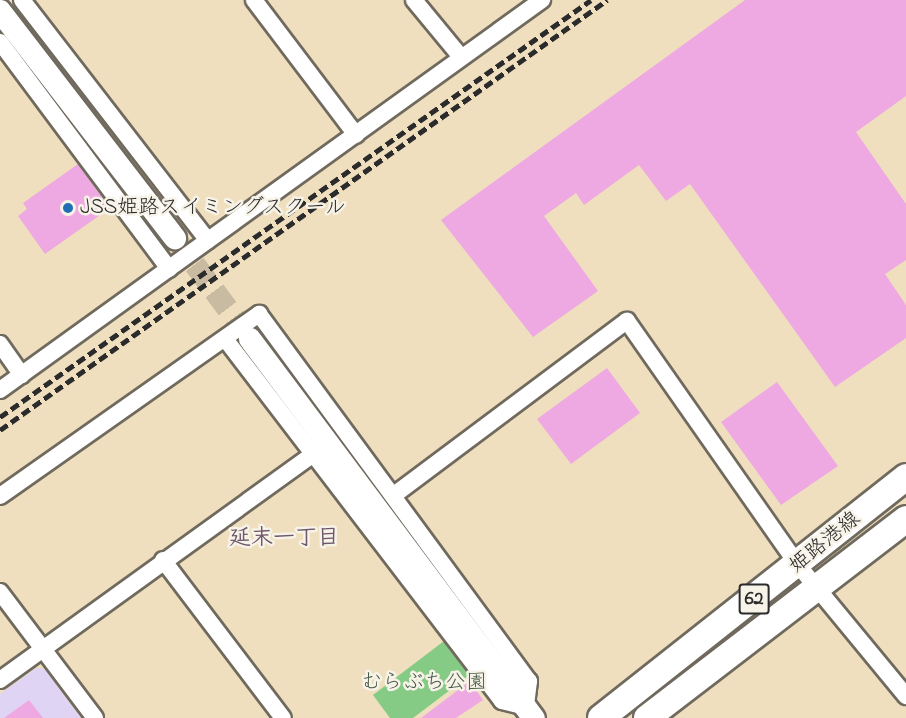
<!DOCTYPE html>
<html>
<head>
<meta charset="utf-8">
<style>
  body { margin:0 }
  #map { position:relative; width:906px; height:718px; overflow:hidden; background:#efdfbe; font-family:"Indie Flower","Klee One",sans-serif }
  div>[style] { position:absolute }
  .built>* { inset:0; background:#e0d4f4 }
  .green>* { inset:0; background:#85cb86 }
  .building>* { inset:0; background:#eea9e3 }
  .secondary-tunnel>* { height:22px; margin-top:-11px; transform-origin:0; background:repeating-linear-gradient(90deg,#c8bba1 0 22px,transparent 0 33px) }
  .roads { filter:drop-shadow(2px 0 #706a5e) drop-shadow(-2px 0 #706a5e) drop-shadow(0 2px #706a5e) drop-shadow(0 -2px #706a5e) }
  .street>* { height:16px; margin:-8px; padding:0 8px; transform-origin:8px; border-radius:8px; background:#fff }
  .secondary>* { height:22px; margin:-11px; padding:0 11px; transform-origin:11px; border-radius:11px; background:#fff }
  .primary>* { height:26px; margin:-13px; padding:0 13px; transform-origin:13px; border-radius:13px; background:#fff }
  .rail>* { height:4.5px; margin-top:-2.25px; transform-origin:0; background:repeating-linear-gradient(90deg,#2b2b2b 0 9px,transparent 0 13.5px) }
  .dots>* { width:16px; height:16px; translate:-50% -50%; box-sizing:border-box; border:3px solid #f7f3e8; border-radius:50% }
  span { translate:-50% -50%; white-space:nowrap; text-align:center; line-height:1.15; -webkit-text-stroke:5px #f7f3e8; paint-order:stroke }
  .shield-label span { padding:2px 4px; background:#f7f3e8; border:2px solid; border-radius:4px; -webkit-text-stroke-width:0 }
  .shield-label { font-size:20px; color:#2b2b2b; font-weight:700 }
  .poi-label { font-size:21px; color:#2b2b2b }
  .left { translate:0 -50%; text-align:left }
  .street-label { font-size:21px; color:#2b2b2b }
  .park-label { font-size:21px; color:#465b46 }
  .neighbourhood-label { font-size:22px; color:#6f576b; font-weight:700 }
</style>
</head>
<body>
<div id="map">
  <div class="built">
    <div style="clip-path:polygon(36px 668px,45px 669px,81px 718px,0 718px,0 694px)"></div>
  </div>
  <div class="green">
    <div style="clip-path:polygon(444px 641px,470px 675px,413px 718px,390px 718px,373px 695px)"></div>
  </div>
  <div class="building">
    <div style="clip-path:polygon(745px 0,906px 0,906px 96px,856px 132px,906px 204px,906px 260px,885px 274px,906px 305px,906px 338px,835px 387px,690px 184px,666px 201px,639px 165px,584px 205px,576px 193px,544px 216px,598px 291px,533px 337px,441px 220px)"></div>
    <div style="clip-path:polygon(78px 164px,110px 208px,45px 254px,18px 216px,27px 209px,23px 203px)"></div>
    <div style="clip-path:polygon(607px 368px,640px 413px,571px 464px,537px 419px)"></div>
    <div style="clip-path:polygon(777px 382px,838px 466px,781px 505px,721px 422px)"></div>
    <div style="clip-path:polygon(470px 681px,483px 700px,456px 718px,421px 718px)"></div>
    <div style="clip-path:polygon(29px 700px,43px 718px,4px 718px)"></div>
  </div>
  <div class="secondary-tunnel">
    <div style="left:175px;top:238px;width:126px;rotate:53.4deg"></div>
  </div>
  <div class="roads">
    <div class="street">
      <div style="left:22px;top:0;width:304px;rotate:52.3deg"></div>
      <div style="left:254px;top:0;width:169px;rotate:52.9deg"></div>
      <div style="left:414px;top:0;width:74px;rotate:50.5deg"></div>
      <div style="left:0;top:42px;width:283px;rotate:53.3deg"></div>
      <div style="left:0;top:344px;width:38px;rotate:55deg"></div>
      <div style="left:0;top:390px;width:668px;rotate:-35.74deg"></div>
      <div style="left:394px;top:495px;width:291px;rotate:-36.8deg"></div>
      <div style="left:627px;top:321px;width:298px;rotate:55deg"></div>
      <div style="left:798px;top:565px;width:170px;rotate:50.5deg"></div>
      <div style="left:0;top:496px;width:317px;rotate:-35.1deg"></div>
      <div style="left:259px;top:314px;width:456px;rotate:53.7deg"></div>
      <div style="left:529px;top:681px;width:26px;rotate:97deg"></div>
      <div style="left:526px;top:707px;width:25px;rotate:-166deg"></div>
      <div style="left:502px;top:701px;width:456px;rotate:-127.4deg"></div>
      <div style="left:163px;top:560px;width:198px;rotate:52.8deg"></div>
      <div style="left:0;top:592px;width:158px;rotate:53deg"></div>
      <div style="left:0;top:680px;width:386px;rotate:-35.8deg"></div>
    </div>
    <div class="secondary">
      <div style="left:0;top:11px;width:287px;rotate:52.4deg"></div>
      <div style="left:250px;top:339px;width:474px;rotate:53.2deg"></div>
    </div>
    <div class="primary">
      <div style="left:601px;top:718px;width:389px;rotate:-38.3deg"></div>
      <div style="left:647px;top:718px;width:327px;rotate:-37.5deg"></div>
    </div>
  </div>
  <div class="rail">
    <div style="left:0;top:417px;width:723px;rotate:-35.21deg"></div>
    <div style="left:0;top:430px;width:744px;rotate:-35.31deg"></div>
  </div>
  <div class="dots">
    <div style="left:68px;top:208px;background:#1f6fb2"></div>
  </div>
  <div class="shield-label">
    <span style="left:754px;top:599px">62</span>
  </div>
  <div class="poi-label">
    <span class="left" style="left:80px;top:208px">JSS姫路スイミングスクール</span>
  </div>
  <div class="street-label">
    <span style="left:825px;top:543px;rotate:-39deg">姫路港線</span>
  </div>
  <div class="park-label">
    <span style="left:424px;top:683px">むらぶち公園</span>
  </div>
  <div class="neighbourhood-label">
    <span style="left:284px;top:540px">延末一丁目</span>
  </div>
</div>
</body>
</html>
